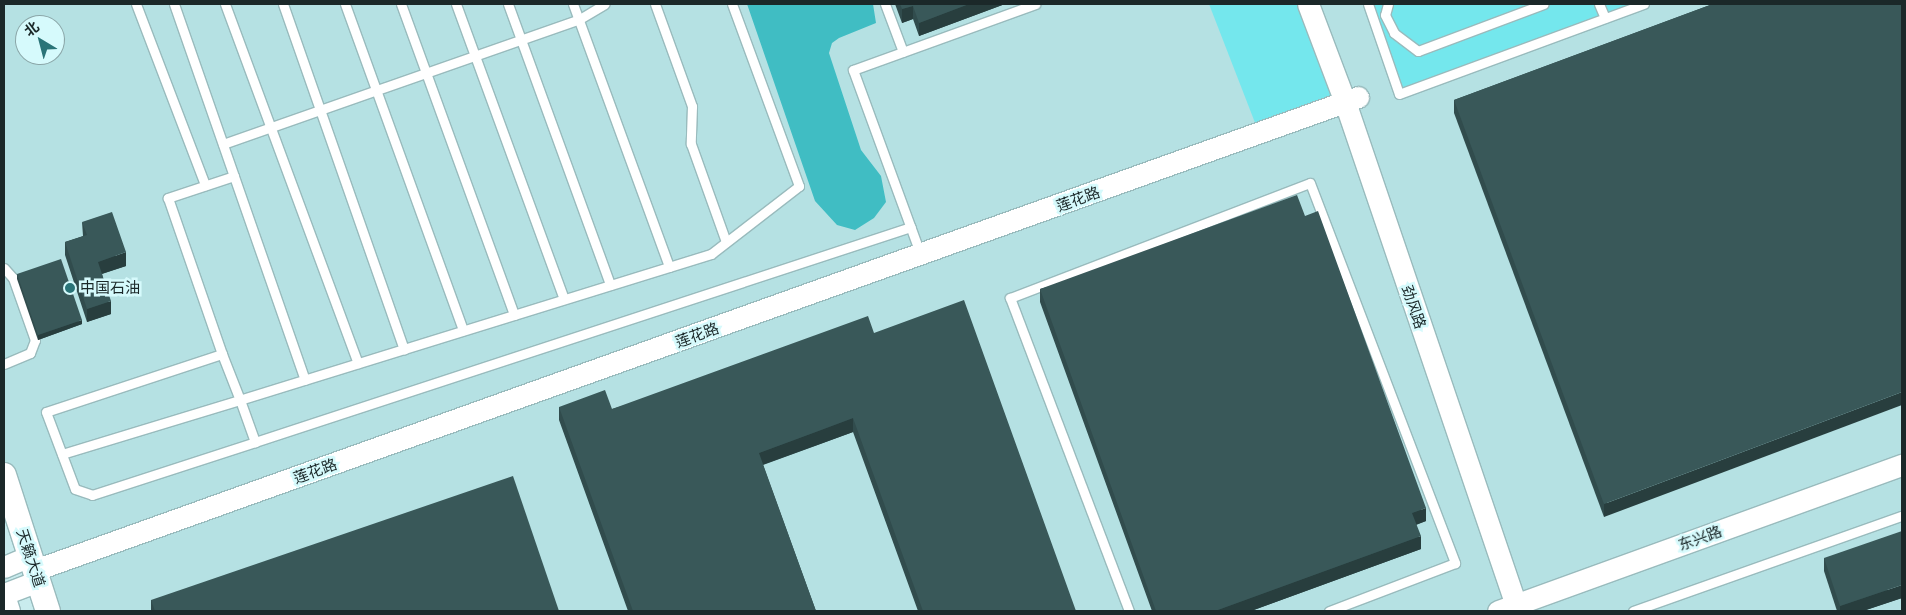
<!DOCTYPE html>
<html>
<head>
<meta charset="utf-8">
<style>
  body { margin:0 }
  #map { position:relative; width:1906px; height:615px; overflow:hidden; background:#c9ecee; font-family:Quicksand,"Noto Sans SC",sans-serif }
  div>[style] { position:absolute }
  .built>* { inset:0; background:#b5e1e3 }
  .green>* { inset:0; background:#74e7ed }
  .forest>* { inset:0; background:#40bdc3 }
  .roads { filter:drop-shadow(1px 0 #99bbbd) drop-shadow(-1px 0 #99bbbd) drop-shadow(0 1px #99bbbd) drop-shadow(0 -1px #99bbbd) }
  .service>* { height:9px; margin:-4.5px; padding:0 4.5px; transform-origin:4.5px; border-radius:4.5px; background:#fff }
  .tertiary>* { height:21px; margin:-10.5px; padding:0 10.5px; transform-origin:10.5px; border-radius:10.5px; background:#fff }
  .secondary>* { height:24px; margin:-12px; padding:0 12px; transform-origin:12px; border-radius:12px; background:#fff }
  .wall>* { inset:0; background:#314c4d }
  .shaded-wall>* { inset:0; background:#283e3e }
  .building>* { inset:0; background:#395859 }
  .dots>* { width:14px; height:14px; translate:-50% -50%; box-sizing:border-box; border:2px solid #d6fafc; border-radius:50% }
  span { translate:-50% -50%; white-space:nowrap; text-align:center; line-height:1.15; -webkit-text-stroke:5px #d6fafc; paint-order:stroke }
  .street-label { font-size:15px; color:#1b2829 }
  .poi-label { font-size:15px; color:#1b2829 }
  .left { translate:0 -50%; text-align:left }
  .frame { position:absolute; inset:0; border:5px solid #1b2829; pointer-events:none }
  .north { position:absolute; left:15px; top:15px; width:50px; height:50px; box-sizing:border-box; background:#d6fafc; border:1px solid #8ba6a8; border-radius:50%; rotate:323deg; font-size:14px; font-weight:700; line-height:20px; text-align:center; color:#1b2829 }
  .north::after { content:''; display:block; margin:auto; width:18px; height:22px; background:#2a7478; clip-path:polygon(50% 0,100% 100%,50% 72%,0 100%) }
</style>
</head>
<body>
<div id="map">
  <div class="built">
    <div style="clip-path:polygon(evenodd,4px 4px,1902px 4px,1902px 611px,48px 611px,4px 476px,4px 4px,25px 25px,55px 25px,55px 55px,25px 55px,25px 25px)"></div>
  </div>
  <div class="green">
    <div style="clip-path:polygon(1209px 4px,1308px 4px,1345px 102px,1259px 133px)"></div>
    <div style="clip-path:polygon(1368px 4px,1644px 4px,1399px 94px)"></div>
  </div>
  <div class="forest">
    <div style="clip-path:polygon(747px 4px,873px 4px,876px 23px,839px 38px,832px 43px,829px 53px,861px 150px,881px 176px,886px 202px,874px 218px,855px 230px,837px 225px,815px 201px)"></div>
  </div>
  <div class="roads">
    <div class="service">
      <div style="left:136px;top:4px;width:194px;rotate:69.1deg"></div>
      <div style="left:174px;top:4px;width:398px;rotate:70.8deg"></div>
      <div style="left:225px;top:4px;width:383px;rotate:69.7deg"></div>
      <div style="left:283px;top:4px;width:366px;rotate:70.7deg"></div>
      <div style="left:345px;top:4px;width:347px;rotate:70.1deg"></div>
      <div style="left:401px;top:4px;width:331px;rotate:70deg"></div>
      <div style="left:456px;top:4px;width:314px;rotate:69.9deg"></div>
      <div style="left:508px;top:4px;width:299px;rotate:70deg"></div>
      <div style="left:573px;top:4px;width:280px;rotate:69.9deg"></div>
      <div style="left:655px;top:4px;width:109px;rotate:70.1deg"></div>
      <div style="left:692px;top:106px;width:38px;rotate:92deg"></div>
      <div style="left:691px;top:144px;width:104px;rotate:70.3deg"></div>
      <div style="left:732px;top:4px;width:194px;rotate:69.8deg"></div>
      <div style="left:799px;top:186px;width:111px;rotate:142.3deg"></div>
      <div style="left:711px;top:254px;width:493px;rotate:162.8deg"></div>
      <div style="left:240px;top:400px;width:45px;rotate:70.3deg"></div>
      <div style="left:255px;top:442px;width:690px;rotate:-18.15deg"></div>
      <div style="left:885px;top:4px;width:51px;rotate:69.4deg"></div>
      <div style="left:1368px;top:4px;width:95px;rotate:71deg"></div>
      <div style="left:1399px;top:94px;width:261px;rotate:-20.2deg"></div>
      <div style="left:1388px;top:4px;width:11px;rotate:105deg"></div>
      <div style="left:1385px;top:15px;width:20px;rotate:63deg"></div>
      <div style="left:1394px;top:33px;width:30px;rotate:37deg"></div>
      <div style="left:1418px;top:51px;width:134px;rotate:-20.5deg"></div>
      <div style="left:1599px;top:4px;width:15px;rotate:67deg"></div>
      <div style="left:223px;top:144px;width:376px;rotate:-19.3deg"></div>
      <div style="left:578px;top:20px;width:31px;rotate:-31deg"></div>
      <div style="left:234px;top:176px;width:70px;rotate:161.6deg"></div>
      <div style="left:168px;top:198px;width:165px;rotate:70.9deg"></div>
      <div style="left:222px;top:354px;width:185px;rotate:161.8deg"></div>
      <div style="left:46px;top:412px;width:82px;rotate:69.4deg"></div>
      <div style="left:75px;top:489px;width:18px;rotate:19deg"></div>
      <div style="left:92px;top:495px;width:171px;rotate:-18deg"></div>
      <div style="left:920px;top:253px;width:195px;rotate:-110.1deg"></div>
      <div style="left:853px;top:70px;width:194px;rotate:-19.9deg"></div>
      <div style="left:4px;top:268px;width:13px;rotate:48deg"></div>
      <div style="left:13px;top:278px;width:66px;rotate:70.5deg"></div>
      <div style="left:35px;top:340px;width:14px;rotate:111deg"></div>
      <div style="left:30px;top:353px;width:28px;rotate:157deg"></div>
      <div style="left:62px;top:454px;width:186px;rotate:-16.9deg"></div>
      <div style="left:240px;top:400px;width:49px;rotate:-111.4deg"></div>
      <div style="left:1129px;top:611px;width:335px;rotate:-110.8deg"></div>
      <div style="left:1010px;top:298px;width:321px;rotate:-21deg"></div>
      <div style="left:1310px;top:183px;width:407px;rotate:69.1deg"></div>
      <div style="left:1455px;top:563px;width:135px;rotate:159.1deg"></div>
      <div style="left:1633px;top:611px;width:285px;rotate:-19.5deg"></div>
    </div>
    <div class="tertiary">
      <div style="left:1308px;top:4px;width:105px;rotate:69.3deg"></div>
      <div style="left:1345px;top:102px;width:538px;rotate:71.23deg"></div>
      <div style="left:4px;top:567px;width:28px;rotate:-23deg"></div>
      <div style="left:35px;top:570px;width:1405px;rotate:-19.67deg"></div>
      <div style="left:4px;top:594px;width:36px;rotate:-21deg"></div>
      <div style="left:1498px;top:611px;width:430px;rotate:-19.9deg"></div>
    </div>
    <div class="secondary">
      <div style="left:4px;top:475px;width:143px;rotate:72.1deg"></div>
      <div style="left:4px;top:599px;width:13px;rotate:72deg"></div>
    </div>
  </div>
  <div class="wall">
    <div style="clip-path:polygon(895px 4px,1005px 4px,919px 36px,913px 19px,902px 23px)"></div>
    <div style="clip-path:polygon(1713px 4px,1604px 517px,1454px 113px,1454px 100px)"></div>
    <div style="clip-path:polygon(1305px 216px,1426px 521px,1416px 525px,1421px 549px,1251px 611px,1152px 611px,1040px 302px,1040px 289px)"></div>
    <div style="clip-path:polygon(82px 222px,126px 266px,102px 274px,111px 314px,87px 322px,65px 255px,65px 242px,83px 236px)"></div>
    <div style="clip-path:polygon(17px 274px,82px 324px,38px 340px,17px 279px)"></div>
    <div style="clip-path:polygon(874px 333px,1076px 611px,918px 611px,853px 432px,763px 465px,816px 611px,628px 611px,559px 420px,559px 407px,612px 409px)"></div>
    <div style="clip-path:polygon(1824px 558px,1902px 598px,1863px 611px,1837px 611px,1824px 571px)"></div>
    <div style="clip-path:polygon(151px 600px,559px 611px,151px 611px)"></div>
  </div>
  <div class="shaded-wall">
    <div style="clip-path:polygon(969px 4px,1005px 4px,919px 36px,919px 23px)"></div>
    <div style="clip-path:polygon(913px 6px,913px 19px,902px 23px,902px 9px)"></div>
    <div style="clip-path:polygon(126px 252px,126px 266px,98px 275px,98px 262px)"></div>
    <div style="clip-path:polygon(111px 301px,111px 314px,87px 322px,87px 309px)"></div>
    <div style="clip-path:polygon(82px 320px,82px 324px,38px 340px,38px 335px)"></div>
    <div style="clip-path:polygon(1902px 392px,1902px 405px,1604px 517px,1604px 504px)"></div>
    <div style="clip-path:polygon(853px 418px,853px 432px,759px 466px,759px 453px)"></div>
    <div style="clip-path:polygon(1426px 508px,1426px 521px,1412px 526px,1412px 513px)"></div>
    <div style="clip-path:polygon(1421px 536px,1421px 549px,1251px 611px,1215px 611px)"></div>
    <div style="clip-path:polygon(1902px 585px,1902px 598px,1863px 611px,1840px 611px,1840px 606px)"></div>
  </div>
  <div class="building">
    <div style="clip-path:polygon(900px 4px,969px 4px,919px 23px,913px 6px,902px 9px)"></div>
    <div style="clip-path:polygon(1713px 4px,1902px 4px,1902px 392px,1604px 504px,1454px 100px)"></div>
    <div style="clip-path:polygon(1297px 195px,1305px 216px,1318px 211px,1426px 508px,1412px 513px,1421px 536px,1215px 611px,1156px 611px,1040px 289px)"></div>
    <div style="clip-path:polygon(112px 212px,126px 252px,98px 262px,111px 301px,87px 309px,65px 242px,87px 235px,82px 222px)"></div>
    <div style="clip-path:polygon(61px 259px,82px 320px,38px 335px,17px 274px)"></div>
    <div style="clip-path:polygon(964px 300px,1076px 611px,923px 611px,853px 418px,759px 453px,816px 611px,633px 611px,559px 407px,605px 390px,612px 409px,868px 316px,874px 333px)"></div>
    <div style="clip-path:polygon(513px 476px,559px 611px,155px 611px,151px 600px)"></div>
    <div style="clip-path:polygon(1902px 531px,1902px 585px,1840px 606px,1824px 558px)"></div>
  </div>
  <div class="dots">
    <div style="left:70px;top:288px;background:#2a7478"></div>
  </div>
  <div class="street-label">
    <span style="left:1078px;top:199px;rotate:-20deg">莲花路</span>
    <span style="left:1414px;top:307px;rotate:71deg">劲风路</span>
    <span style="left:697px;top:335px;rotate:-20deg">莲花路</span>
    <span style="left:315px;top:471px;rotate:-20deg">莲花路</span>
    <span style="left:1700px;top:538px;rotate:-20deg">东兴路</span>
    <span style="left:31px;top:558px;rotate:72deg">天籁大道</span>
  </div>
  <div class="poi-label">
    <span class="left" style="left:80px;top:288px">中国石油</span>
  </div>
  <div class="frame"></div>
  <div class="north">北</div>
</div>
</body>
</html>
